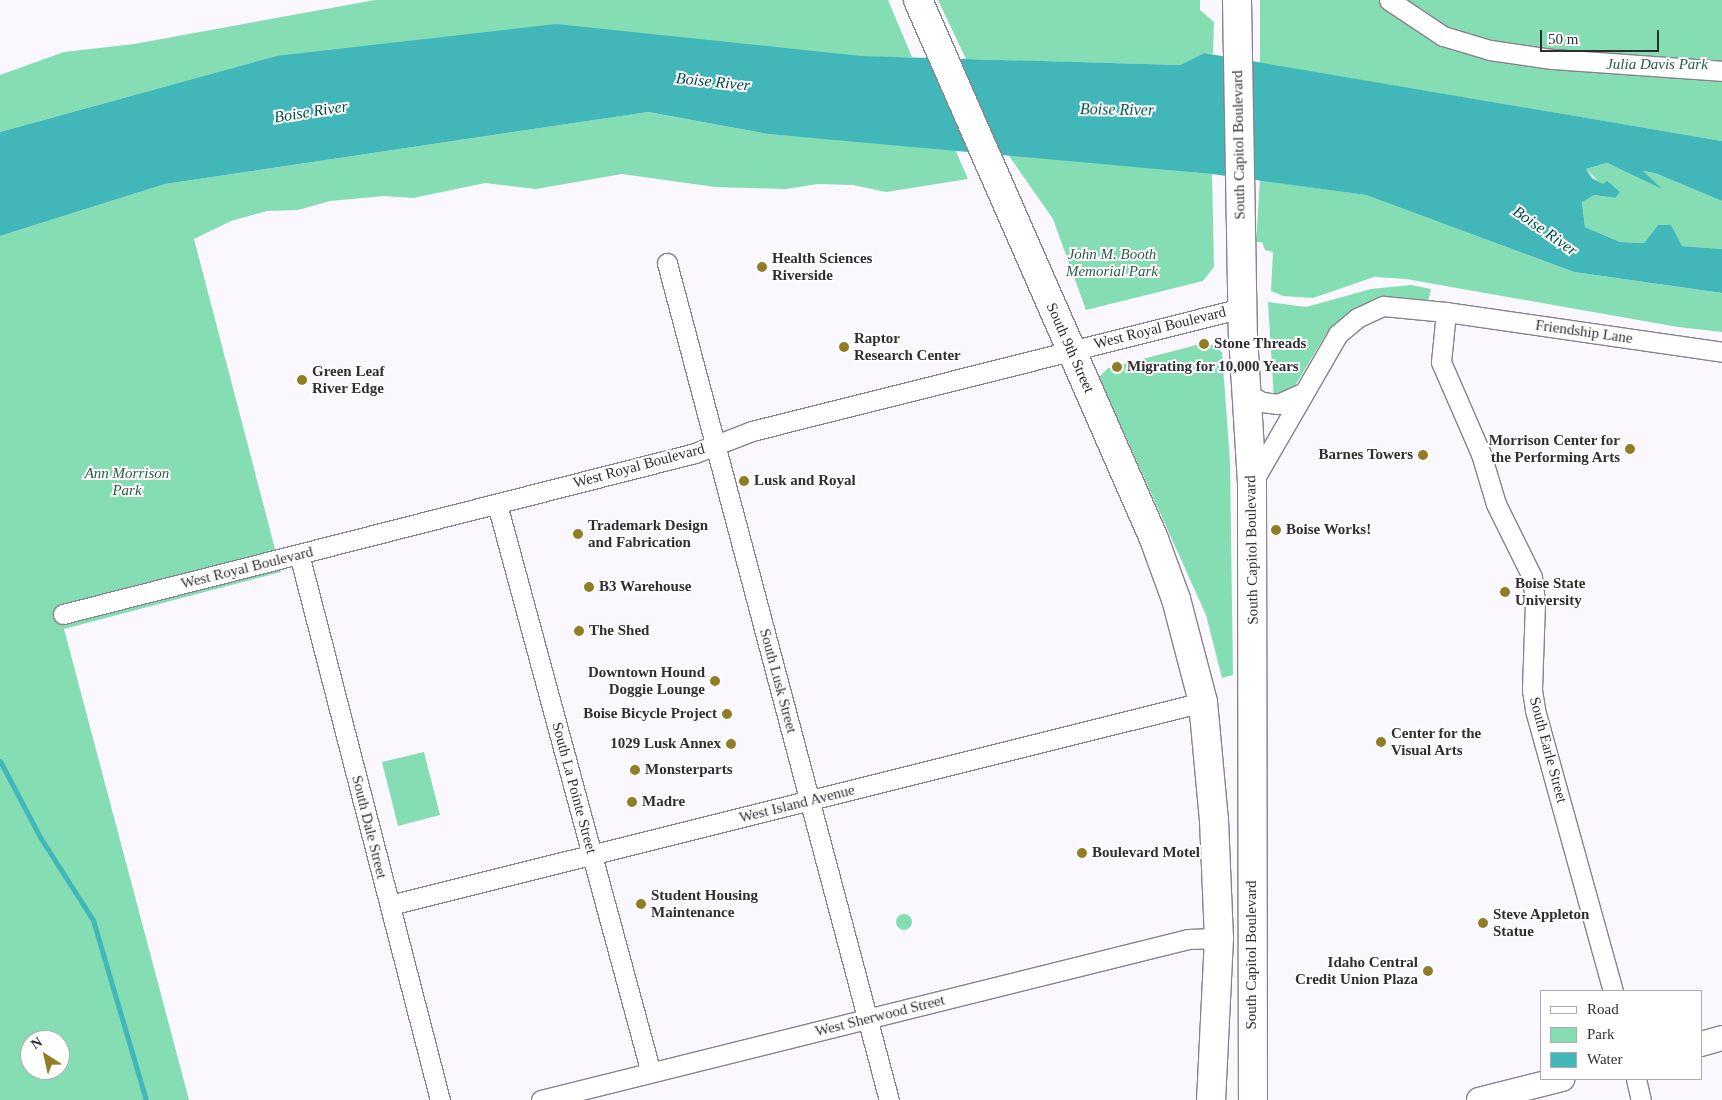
<!DOCTYPE html>
<html>
<head>
<meta charset="utf-8">
<style>
  body { margin:0 }
  #map { position:relative; width:1722px; height:1100px; overflow:hidden; background:#fbf7fe; font-family:Georgia,serif }
  div>[style] { position:absolute }
  .green>* { inset:0; background:#85ddb3 }
  .round { border-radius:50% }
  .water>* { inset:0; background:#42b7b9 }
  .stream>* { height:5px; margin:-2.5px; padding:0 2.5px; transform-origin:2.5px; border-radius:2.5px; background:#42b7b9 }
  .roads { filter:drop-shadow(1px 0 #87828c) drop-shadow(-1px 0 #87828c) drop-shadow(0 1px #87828c) drop-shadow(0 -1px #87828c) }
  .minor>* { height:19px; margin:-9.5px; padding:0 9.5px; transform-origin:9.5px; border-radius:9.5px; background:#fff }
  .tertiary>* { height:24px; margin:-12px; padding:0 12px; transform-origin:12px; border-radius:12px; background:#fff }
  .primary>* { height:28px; margin:-14px; padding:0 14px; transform-origin:14px; border-radius:14px; background:#fff }
  .dots>* { width:14px; height:14px; translate:-50% -50%; box-sizing:border-box; border:2px solid #fff; border-radius:50% }
  span { translate:-50% -50%; white-space:nowrap; text-align:center; line-height:1.15; -webkit-text-stroke:4px #fff; paint-order:stroke }
  .park-label { font-size:15px; color:#2b5a44; font-style:italic }
  .street-label { font-size:15px; color:#302e32 }
  .poi-label { font-size:15px; color:#302e32; font-weight:700 }
  .left { translate:0 -50%; text-align:left }
  .right { translate:-100% -50%; text-align:right }
  .water-label { font-size:16px; color:#004a4c; font-style:italic }
  .legend { position:absolute; left:1540px; top:990px; width:162px; height:90px; box-sizing:border-box; background:#fff; border:1px solid #acabad; margin:0; padding:6px 9px; list-style:none; font-size:15px; color:#302e32 }
  .legend li { display:flex; align-items:center; gap:10px; height:25px }
  .legend b { width:25px; border:1px solid #acabad }
  .north { position:absolute; left:20px; top:1030px; width:50px; height:50px; box-sizing:border-box; background:#fff; border:1px solid #acabad; border-radius:50%; rotate:325deg; font-size:14px; font-weight:700; line-height:20px; text-align:center; color:#302e32 }
  .north::after { content:''; display:block; margin:auto; width:18px; height:22px; background:#917d24; clip-path:polygon(50% 0,100% 100%,50% 72%,0 100%) }
  .scale { position:absolute; left:1540px; top:30px; width:119px; height:22px; box-sizing:border-box; border:2px solid #302e32; border-top:0; padding-left:6px; font-size:15px; line-height:18px; white-space:nowrap; color:#302e32; -webkit-text-stroke:4px #fff; paint-order:stroke }
</style>
</head>
<body>
<div id="map">
  <div class="green">
    <div style="clip-path:polygon(375px 0,888px 0,912px 57px,276px 56px,0 132px,0 75px,64px 52px,134px 44px)"></div>
    <div style="clip-path:polygon(938px 0,1200px 0,1200px 10px,1214px 22px,1213px 54px,1204px 53px,1180px 65px,966px 59px)"></div>
    <div style="clip-path:polygon(1260px 0,1722px 0,1722px 141px,1260px 63px)"></div>
    <div style="clip-path:polygon(evenodd,647px 112px,768px 134px,955px 149px,968px 179px,886px 192px,853px 185px,818px 184px,786px 189px,715px 187px,622px 174px,536px 189px,485px 183px,413px 198px,384px 196px,330px 201px,298px 210px,267px 211px,231px 221px,194px 239px,281px 572px,64px 629px,189px 1100px,0 1100px,0 236px,165px 184px,647px 112px,30px 1040px,60px 1040px,60px 1070px,30px 1070px,30px 1040px)"></div>
    <div style="clip-path:polygon(1007px 153px,1212px 174px,1214px 267px,1203px 281px,1086px 310px,1053px 219px)"></div>
    <div style="clip-path:polygon(1607px 163px,1660px 188px,1642px 171px,1655px 173px,1722px 201px,1722px 249px,1682px 246px,1658px 225px,1644px 243px,1620px 242px,1585px 227px,1582px 201px,1594px 195px,1615px 198px,1586px 169px)"></div>
    <div style="clip-path:polygon(1260px 180px,1366px 195px,1574px 272px,1722px 293px,1722px 332px,1678px 327px,1406px 279px,1374px 277px,1313px 298px,1283px 296px,1271px 291px,1273px 252px,1265px 250px,1262px 242px,1256px 242px)"></div>
    <div style="clip-path:polygon(1411px 285px,1431px 289px,1428px 302px,1371px 302px,1344px 316px,1326px 334px,1292px 391px,1274px 400px,1268px 302px,1306px 307px,1371px 289px)"></div>
    <div style="clip-path:polygon(1208px 342px,1222px 352px,1230px 461px,1233px 675px,1222px 678px,1206px 615px,1099px 377px,1108px 368px)"></div>
    <div style="clip-path:polygon(424px 752px,440px 815px,398px 826px,382px 762px)"></div>
    <div class="round" style="left:896px;top:914px;width:16px;height:16px"></div>
  </div>
  <div class="water">
    <div style="clip-path:polygon(556px 24px,861px 56px,1180px 65px,1204px 53px,1722px 141px,1722px 201px,1655px 173px,1643px 171px,1662px 189px,1607px 163px,1586px 169px,1592px 178px,1603px 184px,1607px 181px,1620px 192px,1615px 198px,1594px 195px,1582px 202px,1585px 227px,1620px 242px,1644px 243px,1658px 225px,1671px 225px,1682px 246px,1722px 249px,1722px 293px,1574px 272px,1366px 195px,1212px 174px,768px 134px,648px 112px,165px 184px,0 236px,0 132px,276px 56px)"></div>
  </div>
  <div class="stream">
    <div style="left:0;top:761px;width:86px;rotate:62.2deg"></div>
    <div style="left:40px;top:837px;width:98px;rotate:57.4deg"></div>
    <div style="left:93px;top:920px;width:188px;rotate:73.6deg"></div>
  </div>
  <div class="roads">
    <div class="minor">
      <div style="left:1389px;top:0;width:65px;rotate:33.7deg"></div>
      <div style="left:1443px;top:36px;width:49px;rotate:16.6deg"></div>
      <div style="left:1490px;top:50px;width:63px;rotate:8.3deg"></div>
      <div style="left:1552px;top:59px;width:170px;rotate:4deg"></div>
      <div style="left:667px;top:263px;width:866px;rotate:75.15deg"></div>
      <div style="left:1446px;top:312px;width:50px;rotate:95.7deg"></div>
      <div style="left:1441px;top:362px;width:100px;rotate:66.5deg"></div>
      <div style="left:1481px;top:454px;width:52px;rotate:73.3deg"></div>
      <div style="left:1496px;top:504px;width:81px;rotate:63.7deg"></div>
      <div style="left:1532px;top:577px;width:26px;rotate:83deg"></div>
      <div style="left:1535px;top:603px;width:87px;rotate:92deg"></div>
      <div style="left:1532px;top:690px;width:20px;rotate:81deg"></div>
      <div style="left:1535px;top:710px;width:292px;rotate:74.5deg"></div>
      <div style="left:1246px;top:393px;width:18px;rotate:29deg"></div>
      <div style="left:1262px;top:402px;width:16px;rotate:7deg"></div>
      <div style="left:1278px;top:404px;width:27px;rotate:-24deg"></div>
      <div style="left:1252px;top:483px;width:172px;rotate:-60deg"></div>
      <div style="left:1338px;top:334px;width:25px;rotate:-40deg"></div>
      <div style="left:1357px;top:318px;width:29px;rotate:-25deg"></div>
      <div style="left:1383px;top:306px;width:63px;rotate:5.4deg"></div>
      <div style="left:1446px;top:312px;width:279px;rotate:8.2deg"></div>
      <div style="left:497px;top:504px;width:589px;rotate:74.86deg"></div>
      <div style="left:299px;top:554px;width:564px;rotate:75.52deg"></div>
      <div style="left:63px;top:614px;width:652px;rotate:-14.29deg"></div>
      <div style="left:695px;top:453px;width:61px;rotate:-21.1deg"></div>
      <div style="left:752px;top:431px;width:505px;rotate:-14.09deg"></div>
      <div style="left:390px;top:905px;width:838px;rotate:-14.02deg"></div>
      <div style="left:1636px;top:1079px;width:22px;rotate:77deg"></div>
      <div style="left:541px;top:1100px;width:667px;rotate:-13.97deg"></div>
      <div style="left:1188px;top:939px;width:31px;rotate:-2deg"></div>
    </div>
    <div class="tertiary">
      <div style="left:1701px;top:1044px;width:22px;rotate:-16deg"></div>
      <div style="left:1479px;top:1100px;width:86px;rotate:-14.2deg"></div>
    </div>
    <div class="primary">
      <div style="left:918px;top:0;width:588px;rotate:66.35deg"></div>
      <div style="left:1154px;top:539px;width:64px;rotate:69.9deg"></div>
      <div style="left:1176px;top:599px;width:106px;rotate:75.3deg"></div>
      <div style="left:1203px;top:702px;width:119px;rotate:84.7deg"></div>
      <div style="left:1214px;top:820px;width:118px;rotate:87.6deg"></div>
      <div style="left:1219px;top:938px;width:162px;rotate:92.8deg"></div>
      <div style="left:1237px;top:0;width:336px;rotate:89deg"></div>
      <div style="left:1243px;top:336px;width:147px;rotate:86.5deg"></div>
      <div style="left:1252px;top:483px;width:617px;rotate:89.91deg"></div>
    </div>
  </div>
  <div class="dots">
    <div style="left:762px;top:267px;background:#917d24"></div>
    <div style="left:1204px;top:344px;background:#917d24"></div>
    <div style="left:844px;top:347px;background:#917d24"></div>
    <div style="left:1117px;top:367px;background:#917d24"></div>
    <div style="left:302px;top:380px;background:#917d24"></div>
    <div style="left:1630px;top:449px;background:#917d24"></div>
    <div style="left:1423px;top:455px;background:#917d24"></div>
    <div style="left:744px;top:481px;background:#917d24"></div>
    <div style="left:1276px;top:530px;background:#917d24"></div>
    <div style="left:578px;top:534px;background:#917d24"></div>
    <div style="left:589px;top:587px;background:#917d24"></div>
    <div style="left:1505px;top:592px;background:#917d24"></div>
    <div style="left:579px;top:631px;background:#917d24"></div>
    <div style="left:715px;top:681px;background:#917d24"></div>
    <div style="left:727px;top:714px;background:#917d24"></div>
    <div style="left:1381px;top:742px;background:#917d24"></div>
    <div style="left:731px;top:744px;background:#917d24"></div>
    <div style="left:635px;top:770px;background:#917d24"></div>
    <div style="left:632px;top:802px;background:#917d24"></div>
    <div style="left:1082px;top:853px;background:#917d24"></div>
    <div style="left:641px;top:904px;background:#917d24"></div>
    <div style="left:1483px;top:923px;background:#917d24"></div>
    <div style="left:1428px;top:971px;background:#917d24"></div>
  </div>
  <div class="park-label">
    <span style="left:1657px;top:65px">Julia Davis Park</span>
    <span style="left:1112px;top:263px">John M. Booth<br>Memorial Park</span>
    <span style="left:127px;top:482px">Ann Morrison<br>Park</span>
  </div>
  <div class="street-label">
    <span style="left:1239px;top:145px;rotate:-91deg">South Capitol Boulevard</span>
    <span style="left:1160px;top:328px;rotate:-14deg">West Royal Boulevard</span>
    <span style="left:1584px;top:332px;rotate:8deg">Friendship Lane</span>
    <span style="left:1070px;top:348px;rotate:66deg">South 9th Street</span>
    <span style="left:639px;top:466px;rotate:-15deg">West Royal Boulevard</span>
    <span style="left:1252px;top:550px;rotate:-91deg">South Capitol Boulevard</span>
    <span style="left:247px;top:568px;rotate:-14deg">West Royal Boulevard</span>
    <span style="left:778px;top:681px;rotate:75deg">South Lusk Street</span>
    <span style="left:1548px;top:750px;rotate:75deg">South Earle Street</span>
    <span style="left:574px;top:788px;rotate:75deg">South La Pointe Street</span>
    <span style="left:797px;top:804px;rotate:-14deg">West Island Avenue</span>
    <span style="left:369px;top:827px;rotate:76deg">South Dale Street</span>
    <span style="left:1252px;top:955px;rotate:-90deg">South Capitol Boulevard</span>
    <span style="left:880px;top:1016px;rotate:-14deg">West Sherwood Street</span>
  </div>
  <div class="poi-label">
    <span class="left" style="left:772px;top:267px">Health Sciences<br>Riverside</span>
    <span class="left" style="left:854px;top:347px">Raptor<br>Research Center</span>
    <span class="left" style="left:1214px;top:344px">Stone Threads</span>
    <span class="left" style="left:1127px;top:367px">Migrating for 10,000 Years</span>
    <span class="left" style="left:312px;top:380px">Green Leaf<br>River Edge</span>
    <span class="right" style="left:1620px;top:449px">Morrison Center for<br>the Performing Arts</span>
    <span class="right" style="left:1413px;top:455px">Barnes Towers</span>
    <span class="left" style="left:754px;top:481px">Lusk and Royal</span>
    <span class="left" style="left:588px;top:534px">Trademark Design<br>and Fabrication</span>
    <span class="left" style="left:1286px;top:530px">Boise Works!</span>
    <span class="left" style="left:1515px;top:592px">Boise State<br>University</span>
    <span class="left" style="left:599px;top:587px">B3 Warehouse</span>
    <span class="left" style="left:589px;top:631px">The Shed</span>
    <span class="right" style="left:705px;top:681px">Downtown Hound<br>Doggie Lounge</span>
    <span class="right" style="left:717px;top:714px">Boise Bicycle Project</span>
    <span class="left" style="left:1391px;top:742px">Center for the<br>Visual Arts</span>
    <span class="right" style="left:721px;top:744px">1029 Lusk Annex</span>
    <span class="left" style="left:645px;top:770px">Monsterparts</span>
    <span class="left" style="left:642px;top:802px">Madre</span>
    <span class="left" style="left:1092px;top:853px">Boulevard Motel</span>
    <span class="left" style="left:651px;top:904px">Student Housing<br>Maintenance</span>
    <span class="left" style="left:1493px;top:923px">Steve Appleton<br>Statue</span>
    <span class="right" style="left:1418px;top:971px">Idaho Central<br>Credit Union Plaza</span>
  </div>
  <div class="water-label">
    <span style="left:713px;top:82px;rotate:6deg">Boise River</span>
    <span style="left:1117px;top:110px;rotate:1deg">Boise River</span>
    <span style="left:311px;top:112px;rotate:-9deg">Boise River</span>
    <span style="left:1545px;top:231px;rotate:35deg">Boise River</span>
  </div>
  <ul class="legend">
  <li><b style="height:6px;background:#fff"></b>Road</li>
  <li><b style="height:14px;background:#85ddb3"></b>Park</li>
  <li><b style="height:14px;background:#42b7b9"></b>Water</li>
  </ul>
  <div class="north">N</div>
  <div class="scale">50 m</div>
</div>
</body>
</html>
